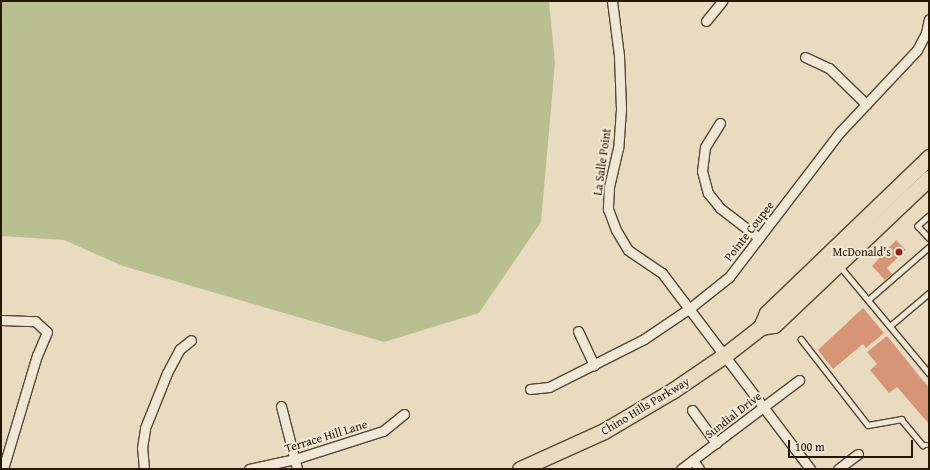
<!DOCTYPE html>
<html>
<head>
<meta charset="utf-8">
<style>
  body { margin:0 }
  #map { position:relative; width:930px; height:470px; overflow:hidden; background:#e8dbc0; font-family:"Gentium Book Plus",serif }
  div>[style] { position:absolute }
  .green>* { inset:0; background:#b9bf90 }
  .building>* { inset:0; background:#d69577 }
  .roads { filter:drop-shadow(1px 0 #574731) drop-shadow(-1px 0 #574731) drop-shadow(0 1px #574731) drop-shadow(0 -1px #574731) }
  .service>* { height:4.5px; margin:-2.25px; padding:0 2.25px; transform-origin:2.25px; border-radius:2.25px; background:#f0e8d6 }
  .minor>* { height:9px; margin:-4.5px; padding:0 4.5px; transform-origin:4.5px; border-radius:4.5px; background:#f0e8d6 }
  .primary>* { height:15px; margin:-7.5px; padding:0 7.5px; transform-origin:7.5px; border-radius:7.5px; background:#e8dbc0 }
  .dots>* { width:11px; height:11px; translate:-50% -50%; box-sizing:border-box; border:2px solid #f0e8d6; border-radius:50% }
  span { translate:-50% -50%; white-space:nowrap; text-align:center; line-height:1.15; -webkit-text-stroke:4px #f0e8d6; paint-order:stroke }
  .street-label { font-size:12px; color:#271601 }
  .poi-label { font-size:12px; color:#271601 }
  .right { translate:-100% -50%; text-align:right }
  .frame { position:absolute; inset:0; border:2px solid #271601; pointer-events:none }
  .scale { position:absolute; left:788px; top:440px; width:125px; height:18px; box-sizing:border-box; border:2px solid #271601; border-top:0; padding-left:5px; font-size:12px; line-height:14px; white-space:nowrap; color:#271601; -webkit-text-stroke:3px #f0e8d6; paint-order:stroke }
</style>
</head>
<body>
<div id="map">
  <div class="green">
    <div style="clip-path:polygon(1px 1px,549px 1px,555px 63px,541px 222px,479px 313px,384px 342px,123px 266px,64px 240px,1px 236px)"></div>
  </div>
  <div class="building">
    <div style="clip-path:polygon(896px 240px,906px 250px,887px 268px,892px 274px,885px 280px,872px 266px)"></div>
    <div style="clip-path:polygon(863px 308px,884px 333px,866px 348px,863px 344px,833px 369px,818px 350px)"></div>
    <div style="clip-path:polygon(887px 336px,929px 388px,929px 424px,897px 387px,889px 393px,870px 370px,877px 364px,867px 352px)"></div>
  </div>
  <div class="roads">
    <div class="service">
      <div style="left:929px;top:216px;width:15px;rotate:138deg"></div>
      <div style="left:918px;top:226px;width:16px;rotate:47deg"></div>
      <div style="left:839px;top:265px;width:141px;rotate:50.2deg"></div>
      <div style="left:868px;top:300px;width:81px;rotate:-41deg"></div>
      <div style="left:890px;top:326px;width:51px;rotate:-40.2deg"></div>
      <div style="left:801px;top:339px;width:109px;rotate:52.1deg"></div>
      <div style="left:868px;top:425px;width:34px;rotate:-10deg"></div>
      <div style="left:901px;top:419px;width:34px;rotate:50deg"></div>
      <div style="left:923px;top:445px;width:6px"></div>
    </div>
    <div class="minor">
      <div style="left:612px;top:1px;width:55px;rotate:82.7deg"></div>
      <div style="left:619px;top:56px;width:53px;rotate:87.8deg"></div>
      <div style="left:621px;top:109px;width:39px;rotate:94deg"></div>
      <div style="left:618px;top:148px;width:40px;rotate:103deg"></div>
      <div style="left:609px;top:187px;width:22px;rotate:93deg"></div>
      <div style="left:608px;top:209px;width:22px;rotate:69deg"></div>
      <div style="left:616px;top:230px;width:23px;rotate:59deg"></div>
      <div style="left:628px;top:250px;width:41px;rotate:34.1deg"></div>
      <div style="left:662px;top:273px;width:246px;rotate:52.9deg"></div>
      <div style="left:706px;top:21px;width:26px;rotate:-51deg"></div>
      <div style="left:805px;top:57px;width:26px;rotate:25deg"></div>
      <div style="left:829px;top:68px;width:52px;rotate:44.2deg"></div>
      <div style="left:720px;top:123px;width:28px;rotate:122deg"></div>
      <div style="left:705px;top:147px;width:24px;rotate:97deg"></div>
      <div style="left:702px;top:171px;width:23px;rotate:75deg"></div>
      <div style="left:708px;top:193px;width:19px;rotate:51deg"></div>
      <div style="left:720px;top:208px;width:49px;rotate:37.6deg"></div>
      <div style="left:1px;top:320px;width:34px;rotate:2deg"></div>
      <div style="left:35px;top:321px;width:16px;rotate:43deg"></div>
      <div style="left:47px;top:332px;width:25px;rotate:113deg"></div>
      <div style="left:37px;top:355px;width:119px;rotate:106.6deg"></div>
      <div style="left:578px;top:331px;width:38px;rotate:65deg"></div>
      <div style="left:530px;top:389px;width:19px;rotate:-6deg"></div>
      <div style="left:549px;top:387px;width:106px;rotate:-26.8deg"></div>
      <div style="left:644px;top:339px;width:55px;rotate:-34deg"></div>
      <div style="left:690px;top:308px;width:50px;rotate:-38.5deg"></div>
      <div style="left:729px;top:277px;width:183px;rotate:-52.6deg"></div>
      <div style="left:840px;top:132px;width:112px;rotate:-46.8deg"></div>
      <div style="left:917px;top:50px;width:19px;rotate:-62deg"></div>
      <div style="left:926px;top:33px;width:14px;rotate:-78deg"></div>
      <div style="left:281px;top:406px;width:65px;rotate:75.7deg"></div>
      <div style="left:692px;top:410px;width:41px;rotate:54deg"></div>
      <div style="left:693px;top:460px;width:11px;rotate:56deg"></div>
      <div style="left:144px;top:469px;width:21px;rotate:-95deg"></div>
      <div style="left:142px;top:448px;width:20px;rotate:-81deg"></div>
      <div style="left:145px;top:428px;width:59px;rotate:-68.2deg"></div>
      <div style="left:167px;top:373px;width:27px;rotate:-62deg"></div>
      <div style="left:180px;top:349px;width:14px;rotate:-39deg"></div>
      <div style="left:249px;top:469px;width:47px;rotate:-12.3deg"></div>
      <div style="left:295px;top:459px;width:92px;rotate:-17.7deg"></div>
      <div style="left:383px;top:431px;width:27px;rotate:-39deg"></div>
      <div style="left:681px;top:469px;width:148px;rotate:-37deg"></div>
      <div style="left:838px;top:469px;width:25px;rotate:-37deg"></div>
    </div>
    <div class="primary">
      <div style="left:761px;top:327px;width:13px;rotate:-9deg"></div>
      <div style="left:774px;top:325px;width:214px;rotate:-43.5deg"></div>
      <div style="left:520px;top:469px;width:92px;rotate:-24.3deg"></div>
      <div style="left:604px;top:431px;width:79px;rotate:-30.5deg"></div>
      <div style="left:672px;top:391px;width:64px;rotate:-34.2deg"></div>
      <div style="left:725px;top:355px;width:46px;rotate:-37.9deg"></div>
      <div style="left:761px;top:327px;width:15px;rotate:-67deg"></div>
      <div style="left:767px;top:313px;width:225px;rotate:-43.9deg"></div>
    </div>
  </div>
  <div class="dots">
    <div style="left:899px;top:252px;background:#8f2418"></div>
  </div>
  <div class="street-label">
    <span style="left:602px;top:162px;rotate:-82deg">La Salle Point</span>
    <span style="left:749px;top:231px;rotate:-52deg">Pointe Coupee</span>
    <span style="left:645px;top:406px;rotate:-31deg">Chino Hills Parkway</span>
    <span style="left:733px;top:415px;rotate:-38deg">Sundial Drive</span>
    <span style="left:326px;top:436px;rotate:-17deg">Terrace Hill Lane</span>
  </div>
  <div class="poi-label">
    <span class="right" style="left:891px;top:252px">McDonald's</span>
  </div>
  <div class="frame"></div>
  <div class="scale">100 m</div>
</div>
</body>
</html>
